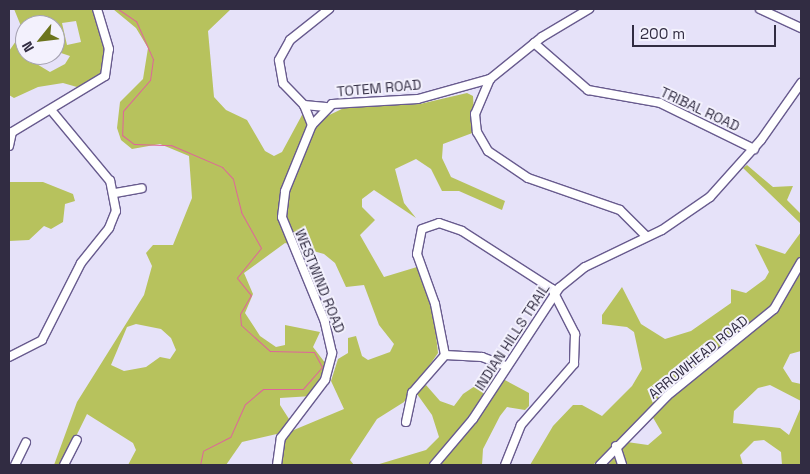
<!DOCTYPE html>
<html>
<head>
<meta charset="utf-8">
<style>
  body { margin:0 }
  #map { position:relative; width:810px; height:474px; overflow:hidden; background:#e6e2f9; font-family:"Space Grotesk",sans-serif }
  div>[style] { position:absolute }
  .green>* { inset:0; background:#b7c25d }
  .stream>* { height:1px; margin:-0.5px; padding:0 0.5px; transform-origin:0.5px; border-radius:0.5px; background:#df649b }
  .roads { filter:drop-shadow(1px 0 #685b8e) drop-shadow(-1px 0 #685b8e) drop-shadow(0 1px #685b8e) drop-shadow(0 -1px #685b8e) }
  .minor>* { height:8px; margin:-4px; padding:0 4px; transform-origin:4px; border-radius:4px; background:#fff }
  span { translate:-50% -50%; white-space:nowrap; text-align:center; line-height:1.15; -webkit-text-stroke:4px #f3f1fd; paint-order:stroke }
  .street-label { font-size:14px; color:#312c42 }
  .frame { position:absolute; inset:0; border:10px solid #312c42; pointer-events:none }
  .north { position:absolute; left:15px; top:15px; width:50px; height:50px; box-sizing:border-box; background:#f3f1fd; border:1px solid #a5a2b2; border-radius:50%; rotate:241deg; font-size:14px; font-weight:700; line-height:20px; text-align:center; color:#312c42 }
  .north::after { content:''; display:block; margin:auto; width:18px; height:22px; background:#6c741d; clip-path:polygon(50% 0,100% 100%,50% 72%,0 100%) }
  .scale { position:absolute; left:632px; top:25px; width:144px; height:22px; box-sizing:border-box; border:2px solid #312c42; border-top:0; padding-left:6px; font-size:15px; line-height:18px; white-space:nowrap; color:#312c42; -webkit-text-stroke:4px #f3f1fd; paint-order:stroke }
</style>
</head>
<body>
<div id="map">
  <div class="green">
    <div style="clip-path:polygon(evenodd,14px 9px,92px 9px,104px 46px,104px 67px,96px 80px,77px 87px,63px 83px,38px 87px,14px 98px,9px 95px,9px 51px,23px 31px,14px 9px,76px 21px,81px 42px,67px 45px,62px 23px,76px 21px,14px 9px,25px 25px,55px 25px,55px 51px,70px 56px,65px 64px,50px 72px,35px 63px,37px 55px,25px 55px,25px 25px)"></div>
    <div style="clip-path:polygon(evenodd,113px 9px,231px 9px,208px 31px,214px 97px,226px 110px,247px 120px,265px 151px,274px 156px,282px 152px,302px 115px,321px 119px,348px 106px,420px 104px,467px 93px,473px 96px,475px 132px,443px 144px,442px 158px,451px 177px,505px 201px,502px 210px,459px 191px,442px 191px,431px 169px,416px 159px,395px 169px,404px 203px,416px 218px,374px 190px,362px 199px,362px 207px,375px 220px,360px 235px,384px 277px,417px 267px,433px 308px,438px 353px,404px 402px,377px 419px,350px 460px,354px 465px,280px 465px,280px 451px,289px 432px,344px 409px,331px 381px,338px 359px,348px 353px,348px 338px,356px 336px,362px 356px,368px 360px,390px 352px,394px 344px,379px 325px,364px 285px,346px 287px,335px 263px,324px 254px,285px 243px,244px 273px,253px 294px,245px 313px,260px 336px,276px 347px,285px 345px,285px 325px,320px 332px,313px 347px,326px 364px,312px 396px,280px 398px,280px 405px,289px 419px,281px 433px,242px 442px,226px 465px,128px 465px,136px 450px,133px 443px,87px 414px,62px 465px,54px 465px,77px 402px,144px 295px,152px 266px,146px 253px,153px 245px,173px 245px,192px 198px,189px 156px,160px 144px,132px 149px,121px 140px,117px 128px,120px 102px,143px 79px,148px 48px,136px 28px,113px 9px,136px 324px,161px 329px,171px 338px,176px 350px,170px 359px,160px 357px,146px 367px,124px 371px,111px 365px,127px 327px,136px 324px)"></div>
    <div style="clip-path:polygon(747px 165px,773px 187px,793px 186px,787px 200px,801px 214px,801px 224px,743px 168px)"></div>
    <div style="clip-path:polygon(9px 182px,43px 182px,73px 194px,75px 201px,65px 204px,63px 222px,51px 229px,44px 226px,29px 240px,9px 241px)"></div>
    <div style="clip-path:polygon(801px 232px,801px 351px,790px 354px,783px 368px,792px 382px,801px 384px,801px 401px,770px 385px,758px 388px,734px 411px,733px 423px,780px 428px,789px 435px,801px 407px,801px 465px,782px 465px,781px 452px,764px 440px,754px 441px,740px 455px,743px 465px,608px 465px,627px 442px,648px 445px,662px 433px,648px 409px,593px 465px,530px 465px,553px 426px,573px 405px,582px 405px,602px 416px,632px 386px,642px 369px,634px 332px,627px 327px,602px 324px,602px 315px,622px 287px,641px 324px,665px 339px,691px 331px,731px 303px,731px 289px,746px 293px,765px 279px,769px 272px,755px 244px,785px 254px)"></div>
    <div style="clip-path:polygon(493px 374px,494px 384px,483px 399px,429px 465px,376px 465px,426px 450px,439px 437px,432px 415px,417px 394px,422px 388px,426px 385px,440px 401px,454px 406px,463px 394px)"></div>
    <div style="clip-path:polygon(503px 379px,529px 393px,529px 406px,525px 410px,507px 407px,500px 416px,483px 449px,482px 465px,437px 465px)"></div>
  </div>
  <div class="stream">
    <div style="left:118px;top:9px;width:22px;rotate:34deg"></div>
    <div style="left:136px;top:21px;width:42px;rotate:65.9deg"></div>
    <div style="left:153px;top:59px;width:21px;rotate:98deg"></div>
    <div style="left:150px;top:80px;width:41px;rotate:131.1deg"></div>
    <div style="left:123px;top:111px;width:24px;rotate:92deg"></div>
    <div style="left:122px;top:135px;width:15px;rotate:37deg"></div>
    <div style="left:134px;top:144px;width:37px;rotate:2deg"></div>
    <div style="left:171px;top:145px;width:56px;rotate:23.3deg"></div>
    <div style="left:222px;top:167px;width:16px;rotate:47deg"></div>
    <div style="left:233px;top:179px;width:34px;rotate:76deg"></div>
    <div style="left:241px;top:212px;width:41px;rotate:60.9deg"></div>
    <div style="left:261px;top:248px;width:38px;rotate:129deg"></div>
    <div style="left:237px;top:278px;width:22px;rotate:51deg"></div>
    <div style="left:251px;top:295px;width:22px;rotate:120deg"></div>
    <div style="left:240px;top:314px;width:11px;rotate:85deg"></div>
    <div style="left:241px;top:325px;width:39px;rotate:42deg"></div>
    <div style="left:270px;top:351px;width:44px;rotate:1.3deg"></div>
    <div style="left:314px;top:352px;width:17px;rotate:62deg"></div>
    <div style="left:322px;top:367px;width:29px;rotate:131deg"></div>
    <div style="left:303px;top:389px;width:40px;rotate:180deg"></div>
    <div style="left:263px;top:389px;width:23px;rotate:140deg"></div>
    <div style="left:245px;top:404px;width:36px;rotate:114deg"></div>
    <div style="left:230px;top:437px;width:30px;rotate:153deg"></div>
    <div style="left:203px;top:451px;width:14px;rotate:102deg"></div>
  </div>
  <div class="roads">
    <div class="minor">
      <div style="left:760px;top:9px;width:45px;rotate:24.9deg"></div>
      <div style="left:534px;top:43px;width:72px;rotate:41deg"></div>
      <div style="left:588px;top:90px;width:73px;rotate:10.2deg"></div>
      <div style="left:660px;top:103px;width:105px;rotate:26.1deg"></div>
      <div style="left:490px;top:79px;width:38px;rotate:113deg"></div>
      <div style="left:475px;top:114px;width:18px;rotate:84deg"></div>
      <div style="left:477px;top:132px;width:22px;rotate:60deg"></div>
      <div style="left:488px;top:151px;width:48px;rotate:34deg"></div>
      <div style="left:528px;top:178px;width:97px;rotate:19.2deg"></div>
      <div style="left:620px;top:210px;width:37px;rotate:45deg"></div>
      <div style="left:304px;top:105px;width:22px;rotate:5deg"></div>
      <div style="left:312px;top:125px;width:29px;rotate:-46deg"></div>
      <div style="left:332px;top:104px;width:86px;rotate:-3.3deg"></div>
      <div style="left:418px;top:99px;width:75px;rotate:-15.5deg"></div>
      <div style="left:490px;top:79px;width:67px;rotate:-38.9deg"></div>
      <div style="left:542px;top:37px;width:55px;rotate:-30.8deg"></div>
      <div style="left:9px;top:134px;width:112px;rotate:-31.1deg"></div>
      <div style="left:105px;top:76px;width:27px;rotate:-82deg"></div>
      <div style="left:109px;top:49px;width:42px;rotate:-106.7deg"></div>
      <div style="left:9px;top:146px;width:14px;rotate:-78deg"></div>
      <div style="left:115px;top:193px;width:27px;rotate:-10deg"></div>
      <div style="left:445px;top:355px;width:52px;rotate:-101.1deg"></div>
      <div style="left:435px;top:304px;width:53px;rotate:-109.8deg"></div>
      <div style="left:417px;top:254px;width:25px;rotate:-79deg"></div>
      <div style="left:422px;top:229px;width:18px;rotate:-19deg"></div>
      <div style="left:439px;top:223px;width:24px;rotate:19deg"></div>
      <div style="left:462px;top:231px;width:107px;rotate:32.8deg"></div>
      <div style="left:552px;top:289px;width:51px;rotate:62.9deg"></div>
      <div style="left:575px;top:334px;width:30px;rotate:92deg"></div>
      <div style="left:574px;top:364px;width:81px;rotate:131deg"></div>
      <div style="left:521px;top:425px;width:43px;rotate:111.8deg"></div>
      <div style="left:9px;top:357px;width:37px;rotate:-27deg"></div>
      <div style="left:42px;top:340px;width:86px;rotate:-63.1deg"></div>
      <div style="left:81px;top:263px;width:45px;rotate:-51.3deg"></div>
      <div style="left:109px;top:228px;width:18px;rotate:-68deg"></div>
      <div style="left:116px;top:211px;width:31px;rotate:-101deg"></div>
      <div style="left:110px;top:181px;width:92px;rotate:-129.7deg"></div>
      <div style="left:406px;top:422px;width:30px;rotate:-78deg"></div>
      <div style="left:412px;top:393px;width:50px;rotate:-49deg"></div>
      <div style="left:445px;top:355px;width:37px;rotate:3deg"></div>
      <div style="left:482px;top:357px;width:26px;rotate:21deg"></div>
      <div style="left:616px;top:446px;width:20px;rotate:72deg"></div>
      <div style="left:15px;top:465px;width:25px;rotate:-64deg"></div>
      <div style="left:64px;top:465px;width:28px;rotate:-63deg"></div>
      <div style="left:277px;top:465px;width:27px;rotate:-82deg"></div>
      <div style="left:281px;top:438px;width:73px;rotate:-52.8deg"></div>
      <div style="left:325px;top:380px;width:28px;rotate:-75deg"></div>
      <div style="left:332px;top:353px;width:32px;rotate:-103deg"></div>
      <div style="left:325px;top:322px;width:113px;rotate:-112.3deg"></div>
      <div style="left:282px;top:217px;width:26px;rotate:-83deg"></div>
      <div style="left:285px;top:191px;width:71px;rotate:-67.8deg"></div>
      <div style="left:312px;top:125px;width:22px;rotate:-112deg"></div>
      <div style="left:304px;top:105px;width:30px;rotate:-134deg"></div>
      <div style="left:283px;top:83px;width:23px;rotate:-100deg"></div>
      <div style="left:279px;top:60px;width:23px;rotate:-61deg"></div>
      <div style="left:290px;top:40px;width:50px;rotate:-38.5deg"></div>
      <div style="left:434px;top:465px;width:60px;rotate:-49.7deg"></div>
      <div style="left:473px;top:419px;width:157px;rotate:-56.7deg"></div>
      <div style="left:559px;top:288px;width:33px;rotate:-39deg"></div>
      <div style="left:585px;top:267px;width:85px;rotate:-25.7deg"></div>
      <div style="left:662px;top:230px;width:58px;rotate:-34.5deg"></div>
      <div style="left:710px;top:197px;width:76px;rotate:-48.2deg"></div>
      <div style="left:761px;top:140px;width:70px;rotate:-54.9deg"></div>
      <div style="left:600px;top:465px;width:96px;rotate:-45.8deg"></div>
      <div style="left:667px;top:396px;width:138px;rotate:-39.1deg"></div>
      <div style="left:774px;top:309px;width:54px;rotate:-60.1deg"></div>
    </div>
  </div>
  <div class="street-label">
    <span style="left:379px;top:88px;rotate:-5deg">TOTEM ROAD</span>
    <span style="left:700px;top:109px;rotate:25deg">TRIBAL ROAD</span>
    <span style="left:320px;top:281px;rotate:68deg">WESTWIND ROAD</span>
    <span style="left:512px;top:337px;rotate:-57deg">INDIAN HILLS TRAIL</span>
    <span style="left:698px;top:357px;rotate:-39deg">ARROWHEAD ROAD</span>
  </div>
  <div class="frame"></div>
  <div class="north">N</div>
  <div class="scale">200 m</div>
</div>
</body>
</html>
